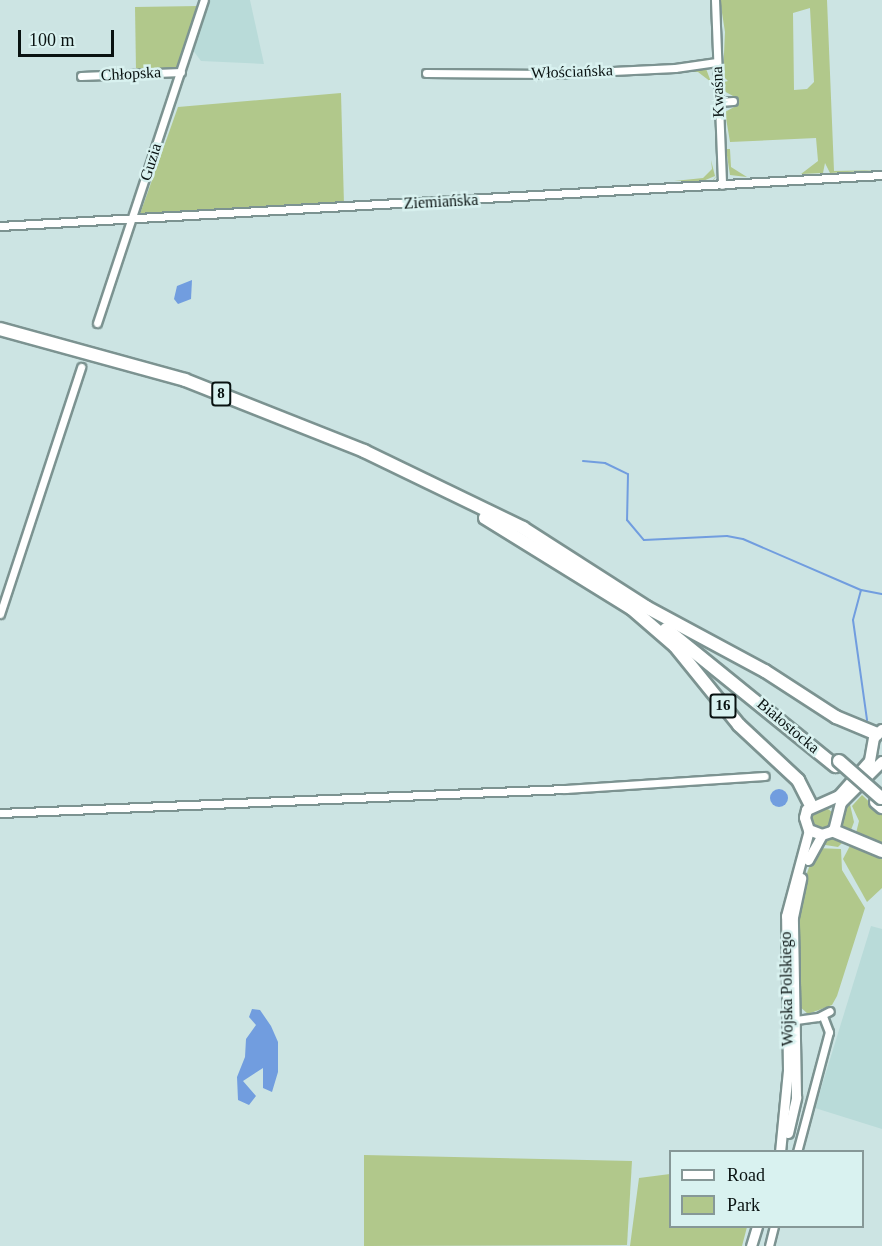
<!DOCTYPE html>
<html>
<head>
<meta charset="utf-8">
<style>
  body { margin:0 }
  #map { position:relative; width:882px; height:1246px; overflow:hidden; background:#cce4e3; font-family:Georgia,serif }
  div>[style] { position:absolute }
  .built>* { inset:0; background:#b9dbd9 }
  .green>* { inset:0; background:#b1c88b }
  .round { border-radius:50% }
  .water>* { inset:0; background:#719ddf }
  .stream>* { height:2px; margin:-1px; padding:0 1px; transform-origin:1px; border-radius:1px; background:#719ddf }
  .roads { filter:drop-shadow(2px 0 #7c9391) drop-shadow(-2px 0 #7c9391) drop-shadow(0 2px #7c9391) drop-shadow(0 -2px #7c9391) }
  .street>* { height:7px; margin:-3.5px; padding:0 3.5px; transform-origin:3.5px; border-radius:3.5px; background:#fff }
  .secondary>* { height:9px; margin:-4.5px; padding:0 4.5px; transform-origin:4.5px; border-radius:4.5px; background:#fff }
  .primary>* { height:10px; margin:-5px; padding:0 5px; transform-origin:5px; border-radius:5px; background:#fff }
  .highway>* { height:12px; margin:-6px; padding:0 6px; transform-origin:6px; border-radius:6px; background:#fff }
  .bridges { filter:drop-shadow(2px 0 #7c9391) drop-shadow(-2px 0 #7c9391) drop-shadow(0 2px #7c9391) drop-shadow(0 -2px #7c9391) }
  .highway-bridge>* { height:12px; margin:-6px; padding:0 6px; transform-origin:6px; border-radius:6px; background:#fff }
  span { translate:-50% -50%; white-space:nowrap; text-align:center; line-height:1.15; -webkit-text-stroke:5px #d9f2f0; paint-order:stroke }
  .shield-label span { padding:2px 4px; background:#d9f2f0; border:2px solid; border-radius:4px; -webkit-text-stroke-width:0 }
  .shield-label { font-size:15px; color:#091211; font-weight:700 }
  .street-label { font-size:16px; color:#091211 }
  .legend { position:absolute; left:669px; top:1150px; width:195px; height:78px; box-sizing:border-box; background:#d9f2f0; border:2px solid #869897; margin:0; padding:8px 10px; list-style:none; font-size:18px; color:#091211 }
  .legend li { display:flex; align-items:center; gap:12px; height:30px }
  .legend b { width:30px; border:2px solid #869897 }
  .scale { position:absolute; left:18px; top:30px; width:96px; height:27px; box-sizing:border-box; border:3px solid #091211; border-top:0; padding-left:8px; font-size:18px; line-height:21px; white-space:nowrap; color:#091211; -webkit-text-stroke:4px #d9f2f0; paint-order:stroke }
</style>
</head>
<body>
<div id="map">
  <div class="built">
    <div style="clip-path:polygon(207px 0,250px 0,264px 64px,201px 61px,192px 49px)"></div>
    <div style="clip-path:polygon(871px 926px,882px 929px,882px 1129px,815px 1108px)"></div>
  </div>
  <div class="green">
    <div style="clip-path:polygon(evenodd,720px 0,827px 0,834px 171px,882px 170px,830px 173px,825px 163px,823px 173px,801px 174px,818px 161px,816px 138px,730px 142px,725px 112px,734px 107px,733px 96px,724px 91px,724px 82px,728px 81px,723px 76px,725px 32px,720px 0,810px 8px,814px 82px,807px 89px,794px 90px,793px 13px,810px 8px)"></div>
    <div style="clip-path:polygon(199px 6px,177px 69px,136px 71px,135px 7px)"></div>
    <div style="clip-path:polygon(705px 66px,711px 82px,698px 72px,680px 72px)"></div>
    <div style="clip-path:polygon(341px 93px,344px 205px,140px 214px,178px 107px)"></div>
    <div style="clip-path:polygon(726px 149px,730px 149px,731px 167px,747px 177px,730px 175px)"></div>
    <div style="clip-path:polygon(711px 160px,715px 176px,703px 181px,713px 180px,718px 174px,713px 181px,674px 181px,703px 178px,712px 169px)"></div>
    <div style="clip-path:polygon(841px 181px,843px 183px,718px 190px,719px 187px)"></div>
    <div style="clip-path:polygon(862px 795px,882px 814px,882px 847px,856px 833px,859px 821px,852px 806px)"></div>
    <div style="clip-path:polygon(849px 800px,854px 822px,851px 830px,841px 827px)"></div>
    <div class="round" style="left:812px;top:808px;width:22px;height:22px"></div>
    <div style="clip-path:polygon(839px 835px,848px 837px,838px 847px,819px 844px)"></div>
    <div style="clip-path:polygon(853px 840px,882px 856px,882px 888px,867px 902px,843px 859px)"></div>
    <div style="clip-path:polygon(816px 848px,841px 849px,842px 870px,865px 908px,837px 996px,832px 1005px,808px 1014px,799px 1006px,795px 932px,798px 898px)"></div>
    <div style="clip-path:polygon(364px 1155px,632px 1161px,627px 1245px,364px 1246px)"></div>
    <div style="clip-path:polygon(670px 1174px,670px 1226px,747px 1227px,742px 1246px,630px 1246px,639px 1178px)"></div>
  </div>
  <div class="water">
    <div style="clip-path:polygon(192px 280px,191px 299px,178px 304px,174px 299px,177px 286px)"></div>
    <div class="round" style="left:770px;top:789px;width:18px;height:18px"></div>
    <div style="clip-path:polygon(252px 1009px,260px 1010px,271px 1026px,278px 1042px,278px 1072px,272px 1092px,263px 1088px,263px 1068px,243px 1081px,256px 1096px,249px 1105px,238px 1100px,237px 1077px,245px 1057px,246px 1039px,256px 1025px,249px 1017px)"></div>
  </div>
  <div class="stream">
    <div style="left:583px;top:461px;width:22px;rotate:5deg"></div>
    <div style="left:605px;top:463px;width:25px;rotate:26deg"></div>
    <div style="left:628px;top:474px;width:46px;rotate:91.2deg"></div>
    <div style="left:627px;top:520px;width:26px;rotate:50deg"></div>
    <div style="left:644px;top:540px;width:83px;rotate:-2.8deg"></div>
    <div style="left:727px;top:536px;width:16px;rotate:11deg"></div>
    <div style="left:743px;top:539px;width:129px;rotate:23.4deg"></div>
    <div style="left:861px;top:590px;width:21px;rotate:11deg"></div>
    <div style="left:861px;top:590px;width:31px;rotate:105deg"></div>
    <div style="left:853px;top:620px;width:101px;rotate:82deg"></div>
  </div>
  <div class="roads">
    <div class="street">
      <div style="left:715px;top:0;width:185px;rotate:87.8deg"></div>
      <div style="left:426px;top:73px;width:123px;rotate:0.5deg"></div>
      <div style="left:549px;top:74px;width:126px;rotate:-2.7deg"></div>
      <div style="left:675px;top:68px;width:42px;rotate:-8.1deg"></div>
      <div style="left:81px;top:76px;width:100px;rotate:-2.3deg"></div>
      <div style="left:719px;top:102px;width:14px;rotate:-4deg"></div>
      <div style="left:0;top:226px;width:883px;rotate:-3.31deg"></div>
      <div style="left:97px;top:323px;width:340px;rotate:-71.7deg"></div>
      <div style="left:0;top:614px;width:260px;rotate:-71.8deg"></div>
      <div style="left:0;top:813px;width:566px;rotate:-2.43deg"></div>
      <div style="left:565px;top:789px;width:200px;rotate:-3.7deg"></div>
      <div style="left:796px;top:1020px;width:22px;rotate:-8deg"></div>
      <div style="left:818px;top:1017px;width:13px;rotate:-27deg"></div>
      <div style="left:797px;top:1152px;width:124px;rotate:-75.1deg"></div>
      <div style="left:829px;top:1032px;width:17px;rotate:-111deg"></div>
      <div style="left:769px;top:1246px;width:21px;rotate:-76deg"></div>
    </div>
    <div class="secondary">
      <div style="left:808px;top:860px;width:29px;rotate:-61deg"></div>
      <div style="left:788px;top:1133px;width:37px;rotate:-77deg"></div>
      <div style="left:796px;top:1097px;width:180px;rotate:-91deg"></div>
      <div style="left:793px;top:917px;width:40px;rotate:-78deg"></div>
      <div style="left:780px;top:1152px;width:82px;rotate:-84.4deg"></div>
      <div style="left:788px;top:1070px;width:154px;rotate:-90.7deg"></div>
      <div style="left:786px;top:916px;width:89px;rotate:-75deg"></div>
      <div style="left:751px;top:1246px;width:21px;rotate:-73deg"></div>
    </div>
    <div class="primary">
      <div style="left:882px;top:730px;width:11px;rotate:135deg"></div>
      <div style="left:874px;top:738px;width:23px;rotate:100deg"></div>
      <div style="left:870px;top:761px;width:47px;rotate:131.5deg"></div>
      <div style="left:839px;top:796px;width:35px;rotate:156deg"></div>
      <div style="left:807px;top:810px;width:8px;rotate:104deg"></div>
      <div style="left:805px;top:818px;width:13px;rotate:72deg"></div>
      <div style="left:809px;top:830px;width:14px;rotate:21deg"></div>
      <div style="left:822px;top:835px;width:13px;rotate:-18deg"></div>
      <div style="left:834px;top:831px;width:29px;rotate:-76deg"></div>
      <div style="left:841px;top:803px;width:58px;rotate:-45deg"></div>
    </div>
    <div class="highway">
      <div style="left:0;top:329px;width:192px;rotate:15.4deg"></div>
      <div style="left:185px;top:380px;width:193px;rotate:21.6deg"></div>
      <div style="left:364px;top:451px;width:177px;rotate:25.8deg"></div>
      <div style="left:523px;top:528px;width:146px;rotate:32.7deg"></div>
      <div style="left:646px;top:607px;width:135px;rotate:28.3deg"></div>
      <div style="left:765px;top:671px;width:85px;rotate:32.9deg"></div>
      <div style="left:836px;top:717px;width:44px;rotate:22.5deg"></div>
      <div style="left:485px;top:518px;width:172px;rotate:31.7deg"></div>
      <div style="left:631px;top:608px;width:58px;rotate:40.8deg"></div>
      <div style="left:675px;top:646px;width:102px;rotate:51deg"></div>
      <div style="left:739px;top:725px;width:81px;rotate:43deg"></div>
      <div style="left:798px;top:780px;width:29px;rotate:63deg"></div>
      <div style="left:666px;top:629px;width:218px;rotate:39deg"></div>
      <div style="left:876px;top:802px;width:8px;rotate:40deg"></div>
      <div style="left:834px;top:831px;width:52px;rotate:22.6deg"></div>
    </div>
  </div>
  <div class="bridges">
    <div class="highway-bridge">
      <div style="left:839px;top:761px;width:56px;rotate:41.4deg"></div>
    </div>
  </div>
  <div class="shield-label">
    <span style="left:221px;top:394px">8</span>
    <span style="left:723px;top:706px">16</span>
  </div>
  <div class="street-label">
    <span style="left:572px;top:72px;rotate:-2deg">Włościańska</span>
    <span style="left:131px;top:74px;rotate:-3deg">Chłopska</span>
    <span style="left:718px;top:92px;rotate:-92deg">Kwaśna</span>
    <span style="left:151px;top:162px;rotate:-72deg">Guzia</span>
    <span style="left:441px;top:202px;rotate:-3deg">Ziemiańska</span>
    <span style="left:788px;top:726px;rotate:40deg">Białostocka</span>
    <span style="left:787px;top:989px;rotate:-91deg">Wojska Polskiego</span>
  </div>
  <ul class="legend">
  <li><b style="height:8px;background:#fff"></b>Road</li>
  <li><b style="height:16px;background:#b1c88b"></b>Park</li>
  </ul>
  <div class="scale">100 m</div>
</div>
</body>
</html>
